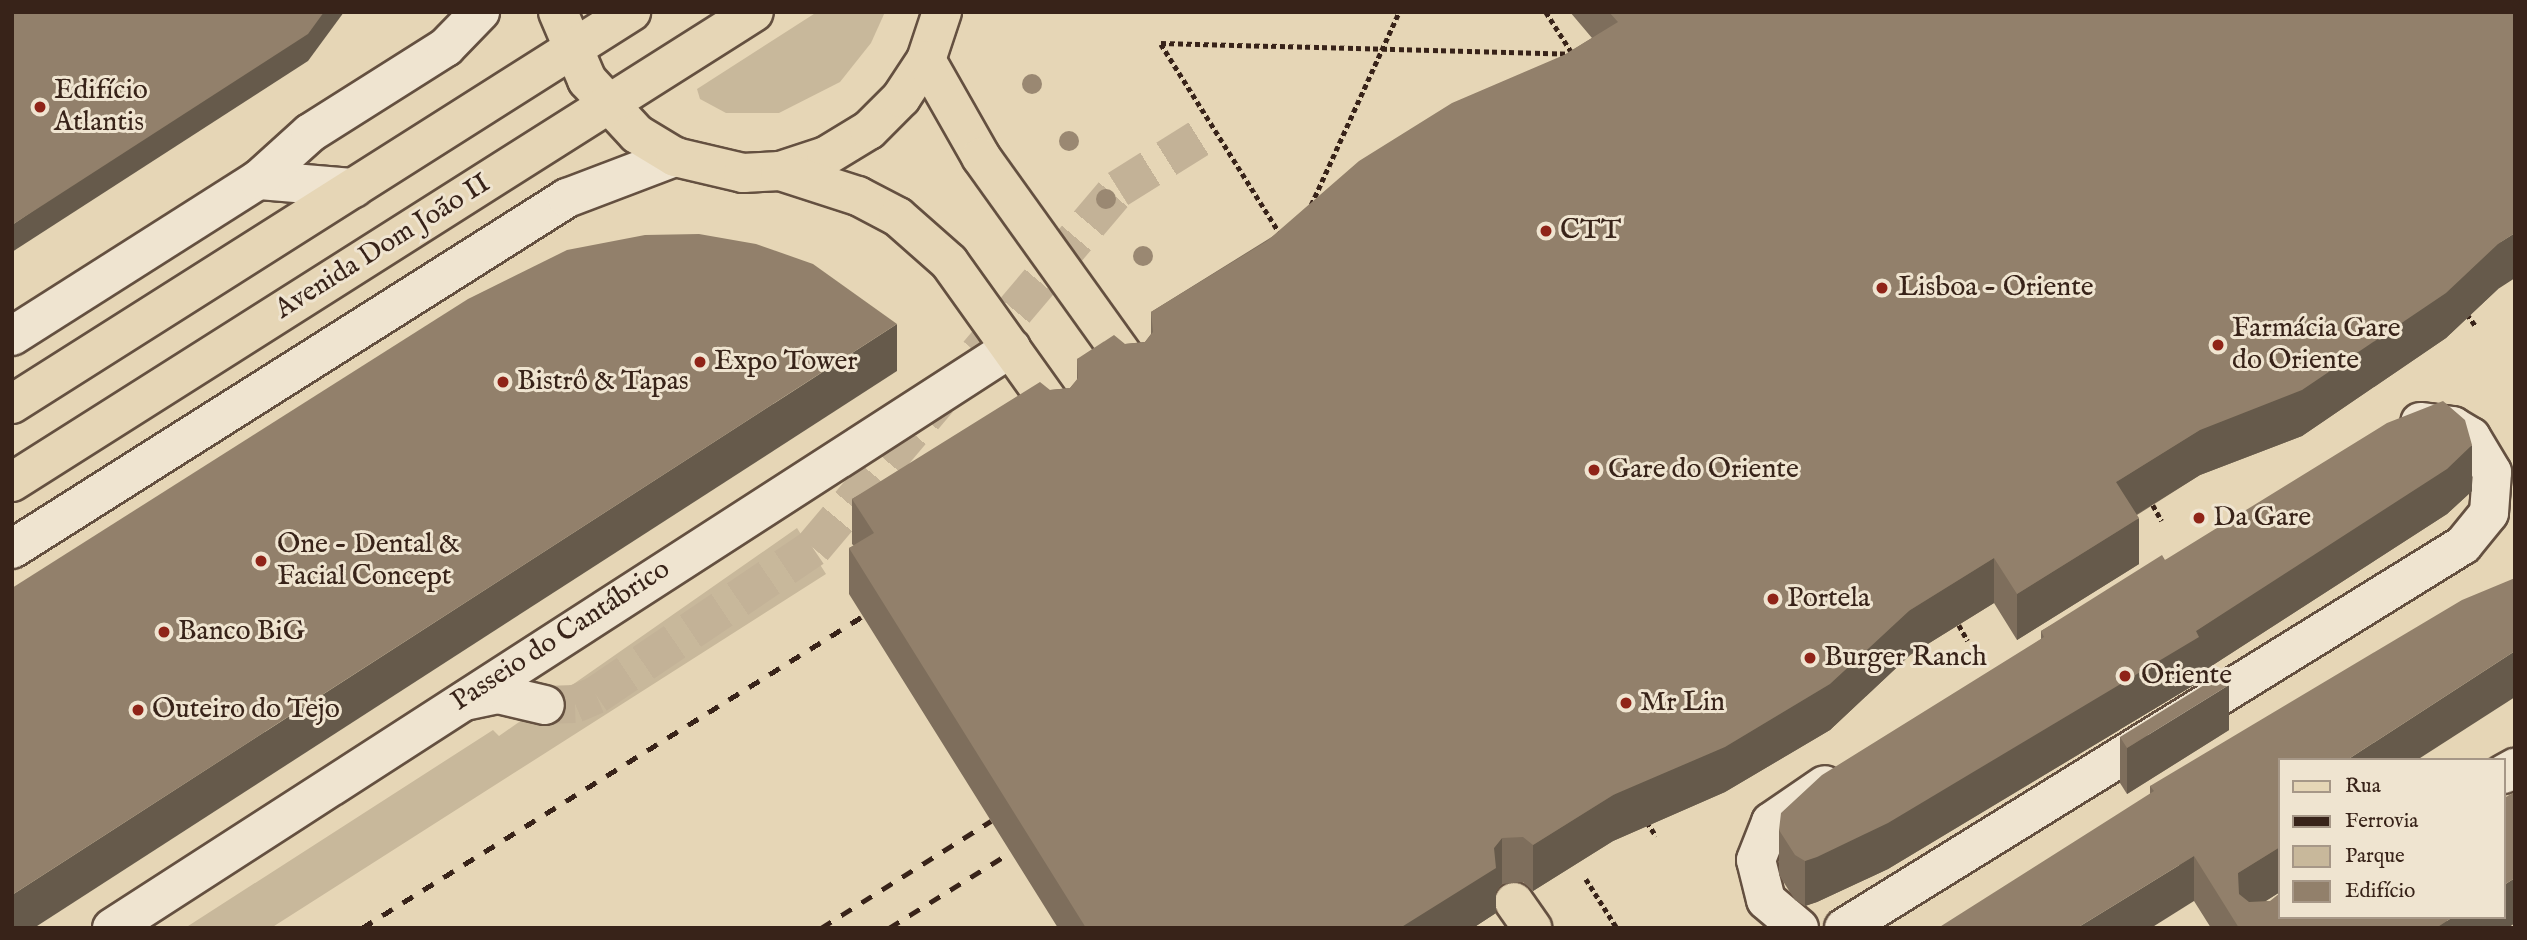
<!DOCTYPE html>
<html>
<head>
<meta charset="utf-8">
<style>
  body { margin:0 }
  #map { position:relative; width:2527px; height:940px; overflow:hidden; background:#e6d6b6; font-family:"IM FELL English",serif }
  div>[style] { position:absolute }
  .green>* { inset:0; background:#c8b89b }
  .minor-tunnel>* { height:38px; margin-top:-19px; transform-origin:0; background:repeating-linear-gradient(90deg,#c3b297 0 38px,transparent 0 57px) }
  .path>* { height:4.5px; margin-top:-2.25px; transform-origin:0; background:repeating-linear-gradient(90deg,#382319 0 5px,transparent 0 8.5px) }
  .roads { filter:drop-shadow(2px 0 #645040) drop-shadow(-2px 0 #645040) drop-shadow(0 2px #645040) drop-shadow(0 -2px #645040) }
  .minor>* { height:38px; margin:-19px; padding:0 19px; transform-origin:19px; border-radius:19px; background:#efe4d0 }
  .major>* { height:38px; margin:-19px; padding:0 19px; transform-origin:19px; border-radius:19px; background:#e6d6b6 }
  .rail>* { height:5px; margin-top:-2.5px; transform-origin:0; background:repeating-linear-gradient(90deg,#382319 0 12px,transparent 0 24px) }
  .path-bridge>* { height:4.5px; margin-top:-2.25px; transform-origin:0; background:repeating-linear-gradient(90deg,#382319 0 5px,transparent 0 8.5px) }
  .trees>* { width:20px; height:20px; margin:-10px; border-radius:50%; background:#9a8872 }
  .wall>* { inset:0; background:#7e6e5c }
  .shaded-wall>* { inset:0; background:#665a4b }
  .building>* { inset:0; background:#92806b }
  .dots>* { width:19px; height:19px; translate:-50% -50%; box-sizing:border-box; border:4px solid #efe4d0; border-radius:50% }
  span { translate:-50% -50%; white-space:nowrap; text-align:center; line-height:1.15; -webkit-text-stroke:6px #efe4d0; paint-order:stroke }
  .poi-label { font-size:28px; color:#382319 }
  .left { translate:0 -50%; text-align:left }
  .street-label { font-size:28px; color:#382319 }
  .frame { position:absolute; inset:0; border:14px solid #382319; pointer-events:none }
  .legend { position:absolute; left:2278px; top:758px; width:228px; height:161px; box-sizing:border-box; background:#efe4d0; border:2px solid #a69787; margin:0; padding:9px 12px; list-style:none; font-size:21px; color:#382319 }
  .legend li { display:flex; align-items:center; gap:14px; height:35px }
  .legend b { width:35px; border:2px solid #a69787 }
</style>
</head>
<body>
<div id="map">
  <div class="green">
    <div style="clip-path:polygon(817px 12px,885px 12px,871px 43px,840px 82px,779px 113px,726px 113px,700px 99px,697px 89px)"></div>
    <div style="clip-path:polygon(797px 528px,826px 574px,271px 928px,185px 928px,493px 730px,499px 736px)"></div>
  </div>
  <div class="minor-tunnel">
    <div style="left:978px;top:354px;width:216px;rotate:-49.7deg"></div>
    <div style="left:1118px;top:189px;width:104px;rotate:-32deg"></div>
    <div style="left:545px;top:705px;width:30px;rotate:-2deg"></div>
    <div style="left:575px;top:704px;width:23px;rotate:-23deg"></div>
    <div style="left:596px;top:695px;width:262px;rotate:-34.1deg"></div>
    <div style="left:813px;top:548px;width:194px;rotate:-49.8deg"></div>
  </div>
  <div class="path">
    <div style="left:1161px;top:43px;width:410px;rotate:1.5deg"></div>
    <div style="left:1161px;top:44px;width:226px;rotate:57.9deg"></div>
    <div style="left:1311px;top:205px;width:212px;rotate:-65.5deg"></div>
    <div style="left:2467px;top:314px;width:14px;rotate:54deg"></div>
    <div style="left:2153px;top:505px;width:18px;rotate:61deg"></div>
    <div style="left:1959px;top:625px;width:18px;rotate:61deg"></div>
    <div style="left:1647px;top:822px;width:17px;rotate:57deg"></div>
    <div style="left:1586px;top:879px;width:58px;rotate:57.7deg"></div>
  </div>
  <div class="roads">
    <div class="minor">
      <div style="left:258px;top:180px;width:96px;rotate:4.8deg"></div>
      <div style="left:12px;top:336px;width:291px;rotate:-32.4deg"></div>
      <div style="left:258px;top:180px;width:70px;rotate:-42.1deg"></div>
      <div style="left:310px;top:133px;width:161px;rotate:-32.3deg"></div>
      <div style="left:446px;top:47px;width:49px;rotate:-45.8deg"></div>
      <div style="left:12px;top:549px;width:657px;rotate:-32.31deg"></div>
      <div style="left:567px;top:198px;width:116px;rotate:-20.8deg"></div>
      <div style="left:465px;top:701px;width:34px;rotate:-12deg"></div>
      <div style="left:498px;top:694px;width:48px;rotate:13.2deg"></div>
      <div style="left:2504px;top:774px;width:13px;rotate:-29deg"></div>
      <div style="left:112px;top:928px;width:1070px;rotate:-32.83deg"></div>
      <div style="left:1799px;top:928px;width:43px;rotate:-139.7deg"></div>
      <div style="left:1766px;top:900px;width:41px;rotate:-104deg"></div>
      <div style="left:1756px;top:860px;width:41px;rotate:-68.5deg"></div>
      <div style="left:1771px;top:822px;width:65px;rotate:-34.4deg"></div>
      <div style="left:1844px;top:928px;width:728px;rotate:-31.75deg"></div>
      <div style="left:2463px;top:545px;width:41px;rotate:-50.9deg"></div>
      <div style="left:2489px;top:513px;width:41px;rotate:-85.8deg"></div>
      <div style="left:2492px;top:472px;width:41px;rotate:-121deg"></div>
      <div style="left:2471px;top:437px;width:21px;rotate:-149deg"></div>
      <div style="left:2453px;top:426px;width:33px;rotate:-173deg"></div>
    </div>
    <div class="major">
      <div style="left:558px;top:12px;width:74px;rotate:66.9deg"></div>
      <div style="left:587px;top:80px;width:74px;rotate:47.2deg"></div>
      <div style="left:637px;top:134px;width:44px;rotate:31.2deg"></div>
      <div style="left:675px;top:157px;width:70px;rotate:13.2deg"></div>
      <div style="left:743px;top:173px;width:37px;rotate:-3deg"></div>
      <div style="left:780px;top:171px;width:48px;rotate:-18.1deg"></div>
      <div style="left:826px;top:156px;width:50px;rotate:-31.2deg"></div>
      <div style="left:869px;top:130px;width:45px;rotate:-45deg"></div>
      <div style="left:901px;top:98px;width:45px;rotate:-56.7deg"></div>
      <div style="left:926px;top:60px;width:51px;rotate:-71.6deg"></div>
      <div style="left:926px;top:60px;width:112px;rotate:60.4deg"></div>
      <div style="left:981px;top:157px;width:261px;rotate:54.4deg"></div>
      <div style="left:780px;top:171px;width:82px;rotate:17.8deg"></div>
      <div style="left:858px;top:196px;width:45px;rotate:27.7deg"></div>
      <div style="left:898px;top:217px;width:68px;rotate:41.4deg"></div>
      <div style="left:949px;top:262px;width:188px;rotate:54.5deg"></div>
      <div style="left:12px;top:404px;width:733px;rotate:-32.35deg"></div>
      <div style="left:12px;top:482px;width:878px;rotate:-32.35deg"></div>
      <div style="left:1514px;top:902px;width:32px;rotate:55deg"></div>
    </div>
  </div>
  <div class="rail">
    <div style="left:362px;top:928px;width:590px;rotate:-31.91deg"></div>
    <div style="left:821px;top:928px;width:201px;rotate:-32.2deg"></div>
    <div style="left:889px;top:928px;width:144px;rotate:-31.9deg"></div>
  </div>
  <div class="path-bridge">
    <div style="left:1546px;top:12px;width:52px;rotate:57.5deg"></div>
  </div>
  <div class="trees">
    <div style="left:1032px;top:84px"></div>
    <div style="left:1069px;top:141px"></div>
    <div style="left:1106px;top:199px"></div>
    <div style="left:1143px;top:256px"></div>
  </div>
  <div class="wall">
    <div style="clip-path:polygon(1570px 12px,2515px 12px,2498px 289px,2446px 338px,2302px 436px,2200px 475px,2137px 515px,2139px 564px,2017px 640px,1994px 603px,1910px 655px,1830px 730px,1725px 792px,1613px 841px,1533px 891px,1523px 882px,1502px 884px,1496px 891px,1496px 913px,1473px 928px,1058px 928px,849px 594px,849px 548px,854px 546px,852px 544px,852px 499px,1050px 390px,1070px 388px,1077px 380px,1077px 359px,1125px 344px,1145px 342px,1151px 334px,1151px 312px,1592px 38px)"></div>
    <div style="clip-path:polygon(2472px 491px,2447px 514px,2199px 674px,2199px 682px,1888px 869px,1817px 902px,1805px 906px,1795px 900px,1779px 875px,1779px 830px,2041px 639px,2041px 631px,2165px 560px)"></div>
    <div style="clip-path:polygon(2229px 730px,2127px 794px,2120px 783px,2120px 737px)"></div>
    <div style="clip-path:polygon(2280px 760px,2280px 892px,2265px 901px,2508px 928px,2211px 928px,2194px 901px,2150px 794px,2150px 786px)"></div>
  </div>
  <div class="shaded-wall">
    <div style="clip-path:polygon(324px 12px,344px 12px,308px 61px,12px 252px,12px 225px)"></div>
    <div style="clip-path:polygon(2515px 233px,2515px 278px,2498px 289px,2446px 338px,2302px 436px,2200px 475px,2116px 527px,2116px 482px)"></div>
    <div style="clip-path:polygon(897px 324px,897px 371px,34px 928px,12px 928px,12px 895px)"></div>
    <div style="clip-path:polygon(2472px 445px,2472px 491px,2447px 514px,2199px 674px,2199px 682px,1888px 869px,1817px 902px,1805px 906px,1805px 861px,2196px 631px)"></div>
    <div style="clip-path:polygon(2139px 518px,2139px 564px,2017px 640px,2017px 594px)"></div>
    <div style="clip-path:polygon(1994px 558px,1994px 603px,1910px 655px,1830px 730px,1725px 792px,1613px 841px,1533px 891px,1533px 845px)"></div>
    <div style="clip-path:polygon(2515px 651px,2515px 697px,2417px 760px,2347px 760px)"></div>
    <div style="clip-path:polygon(2229px 685px,2229px 730px,2127px 794px,2127px 748px)"></div>
    <div style="clip-path:polygon(1502px 838px,1502px 884px,1496px 891px,1496px 913px,1473px 928px,1400px 928px,1494px 848px)"></div>
    <div style="clip-path:polygon(2280px 847px,2280px 892px,2238px 919px,2238px 873px)"></div>
    <div style="clip-path:polygon(2194px 856px,2194px 901px,2151px 928px,2077px 928px)"></div>
    <div style="clip-path:polygon(2515px 878px,2515px 923px,2508px 928px,2436px 928px,2453px 917px,2504px 917px,2504px 885px)"></div>
  </div>
  <div class="building">
    <div style="clip-path:polygon(12px 12px,324px 12px,308px 34px,12px 225px)"></div>
    <div style="clip-path:polygon(1609px 12px,2515px 12px,2515px 233px,2498px 244px,2446px 293px,2302px 390px,2200px 430px,2116px 482px,2139px 518px,2017px 594px,1994px 558px,1910px 610px,1830px 684px,1725px 747px,1613px 795px,1533px 845px,1523px 837px,1502px 838px,1494px 848px,1496px 868px,1400px 928px,1086px 928px,849px 548px,874px 533px,852px 499px,1040px 382px,1050px 390px,1070px 388px,1078px 378px,1077px 359px,1114px 335px,1125px 344px,1145px 342px,1153px 332px,1151px 312px,1267px 241px,1359px 161px,1452px 103px,1564px 55px,1618px 22px)"></div>
    <div style="clip-path:polygon(699px 234px,756px 244px,813px 264px,897px 324px,12px 895px,12px 588px,468px 299px,567px 250px,645px 235px)"></div>
    <div style="clip-path:polygon(2443px 401px,2465px 420px,2472px 445px,2447px 469px,2196px 631px,2199px 637px,1888px 823px,1817px 857px,1805px 861px,1795px 855px,1779px 830px,1781px 813px,1822px 775px,2044px 637px,2041px 631px,2162px 555px,2165px 560px,2387px 423px)"></div>
    <div style="clip-path:polygon(2515px 578px,2515px 651px,2347px 760px,2280px 760px,2280px 847px,2238px 873px,2239px 894px,2249px 902px,2270px 901px,2280px 893px,2280px 917px,2453px 917px,2436px 928px,2239px 928px,2194px 856px,2077px 928px,1938px 928px,2154px 791px,2150px 786px,2462px 600px)"></div>
    <div style="clip-path:polygon(2222px 674px,2229px 685px,2127px 748px,2120px 737px)"></div>
    <div style="clip-path:polygon(2515px 792px,2515px 878px,2504px 885px,2504px 798px)"></div>
  </div>
  <div class="dots">
    <div style="left:40px;top:107px;background:#8f2418"></div>
    <div style="left:1546px;top:231px;background:#8f2418"></div>
    <div style="left:1882px;top:288px;background:#8f2418"></div>
    <div style="left:2218px;top:345px;background:#8f2418"></div>
    <div style="left:700px;top:362px;background:#8f2418"></div>
    <div style="left:503px;top:382px;background:#8f2418"></div>
    <div style="left:1594px;top:470px;background:#8f2418"></div>
    <div style="left:2199px;top:518px;background:#8f2418"></div>
    <div style="left:261px;top:561px;background:#8f2418"></div>
    <div style="left:1773px;top:599px;background:#8f2418"></div>
    <div style="left:164px;top:632px;background:#8f2418"></div>
    <div style="left:1810px;top:658px;background:#8f2418"></div>
    <div style="left:2125px;top:676px;background:#8f2418"></div>
    <div style="left:1626px;top:703px;background:#8f2418"></div>
    <div style="left:138px;top:710px;background:#8f2418"></div>
  </div>
  <div class="poi-label">
    <span class="left" style="left:54px;top:107px">Edifício<br>Atlantis</span>
    <span class="left" style="left:1560px;top:231px">CTT</span>
    <span class="left" style="left:1898px;top:288px">Lisboa - Oriente</span>
    <span class="left" style="left:2232px;top:345px">Farmácia Gare<br>do Oriente</span>
    <span class="left" style="left:714px;top:362px">Expo Tower</span>
    <span class="left" style="left:517px;top:382px">Bistrô &amp; Tapas</span>
    <span class="left" style="left:1608px;top:470px">Gare do Oriente</span>
    <span class="left" style="left:2213px;top:518px">Da Gare</span>
    <span class="left" style="left:277px;top:561px">One - Dental &amp;<br>Facial Concept</span>
    <span class="left" style="left:1787px;top:599px">Portela</span>
    <span class="left" style="left:178px;top:632px">Banco BiG</span>
    <span class="left" style="left:1824px;top:658px">Burger Ranch</span>
    <span class="left" style="left:2141px;top:676px">Oriente</span>
    <span class="left" style="left:1640px;top:703px">Mr Lin</span>
    <span class="left" style="left:152px;top:710px">Outeiro do Tejo</span>
  </div>
  <div class="street-label">
    <span style="left:383px;top:247px;rotate:-32deg">Avenida Dom João II</span>
    <span style="left:561px;top:636px;rotate:-33deg">Passeio do Cantábrico</span>
  </div>
  <div class="frame"></div>
  <ul class="legend">
  <li><b style="height:9px;background:#e6d6b6"></b>Rua</li>
  <li><b style="height:9px;background:#382319"></b>Ferrovia</li>
  <li><b style="height:19px;background:#c8b89b"></b>Parque</li>
  <li><b style="height:19px;background:#92806b"></b>Edifício</li>
  </ul>
</div>
</body>
</html>
